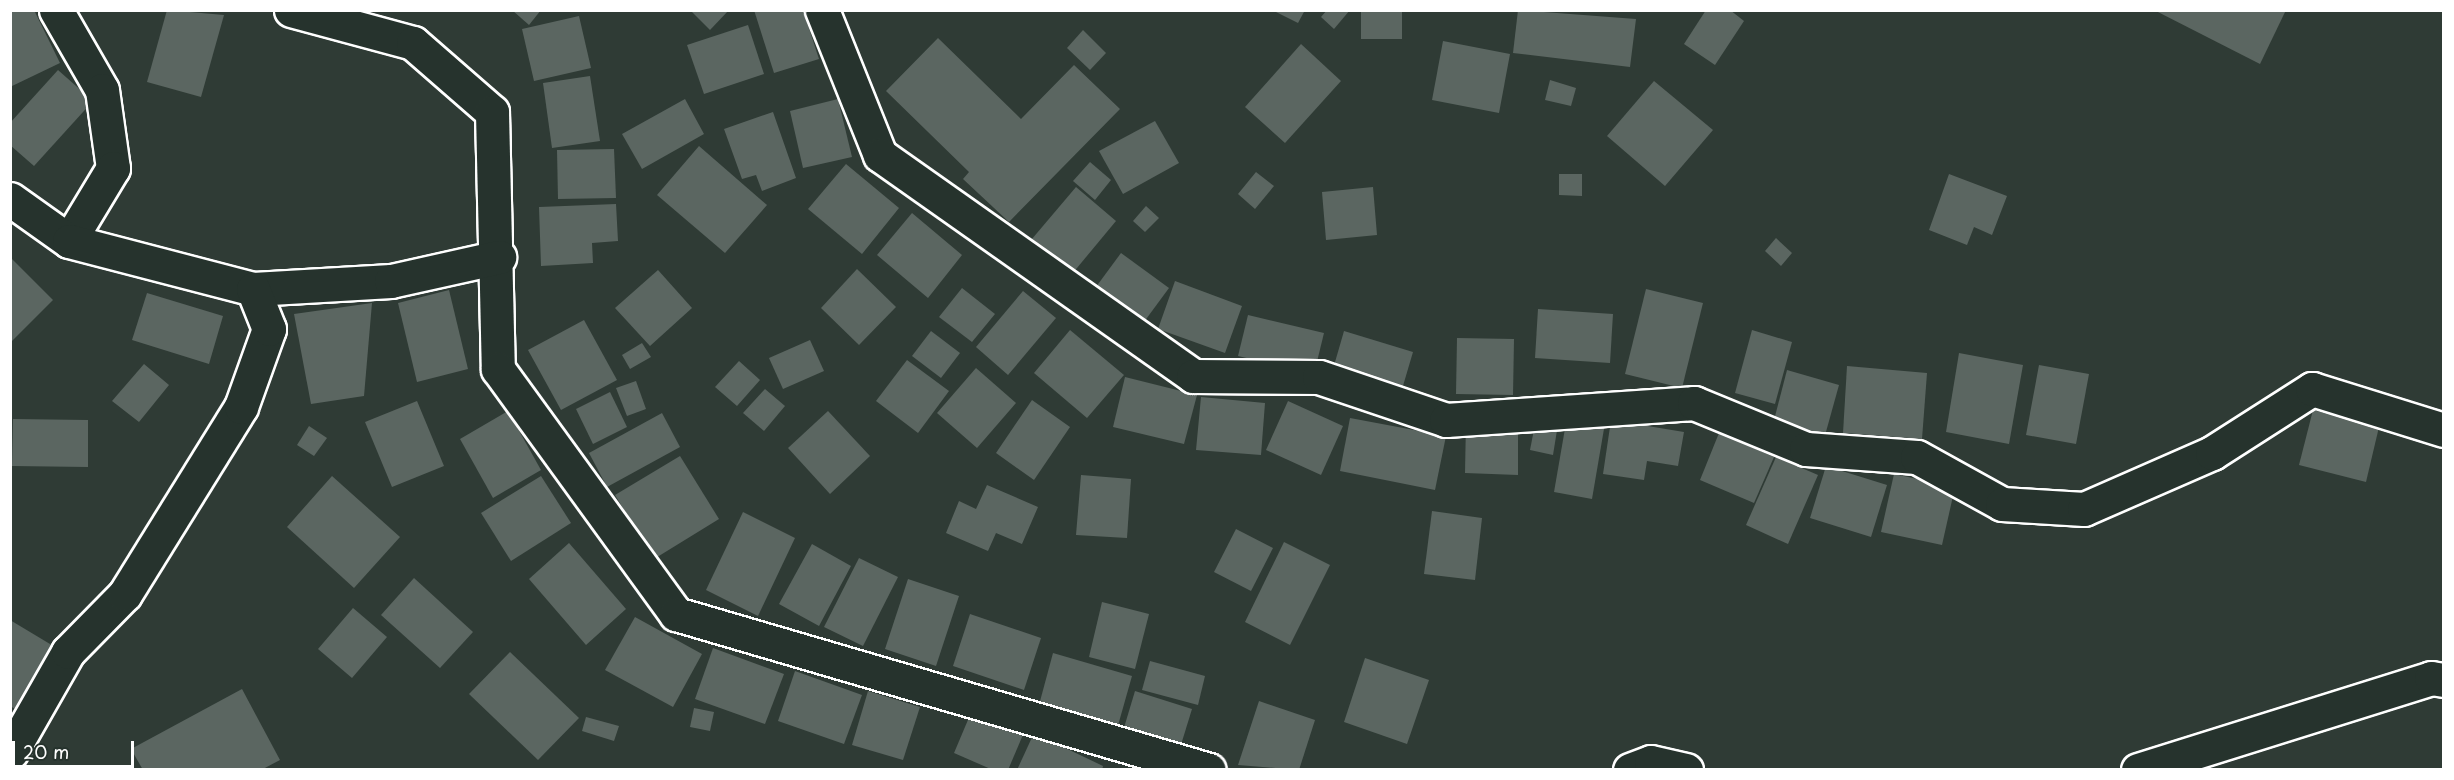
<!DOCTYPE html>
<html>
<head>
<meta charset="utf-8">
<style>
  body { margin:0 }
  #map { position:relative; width:2454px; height:780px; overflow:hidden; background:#2f3b35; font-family:"Playpen Sans",sans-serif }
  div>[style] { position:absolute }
  .building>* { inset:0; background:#5b6661 }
  .roads { filter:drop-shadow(2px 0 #fff) drop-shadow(-2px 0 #fff) drop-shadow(0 2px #fff) drop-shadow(0 -2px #fff) }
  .minor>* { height:33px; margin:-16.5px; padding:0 16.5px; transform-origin:16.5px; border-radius:16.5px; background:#26332d }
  span { translate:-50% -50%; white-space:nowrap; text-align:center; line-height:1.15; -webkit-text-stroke:4.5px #26332d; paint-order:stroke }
  .frame { position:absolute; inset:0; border:12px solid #fff; pointer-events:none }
  .scale { position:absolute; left:12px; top:741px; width:122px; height:27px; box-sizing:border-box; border:3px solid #fff; border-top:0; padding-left:8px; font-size:18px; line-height:21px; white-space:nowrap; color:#fff; -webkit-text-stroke:4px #26332d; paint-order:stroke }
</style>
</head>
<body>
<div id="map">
  <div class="building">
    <div style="clip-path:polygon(10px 10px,34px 10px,60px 63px,10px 87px)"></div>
    <div style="clip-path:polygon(167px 10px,224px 15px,201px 97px,147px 82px)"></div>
    <div style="clip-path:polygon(512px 10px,541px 10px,529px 25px)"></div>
    <div style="clip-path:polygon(690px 10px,729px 10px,710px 30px)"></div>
    <div style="clip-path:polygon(754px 10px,803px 10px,819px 59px,774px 73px)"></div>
    <div style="clip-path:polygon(1272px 10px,1305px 10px,1298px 23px)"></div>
    <div style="clip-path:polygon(1327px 10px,1350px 10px,1334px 29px,1321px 17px)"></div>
    <div style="clip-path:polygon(1361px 10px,1402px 10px,1402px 39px,1361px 39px)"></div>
    <div style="clip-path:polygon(1518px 10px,1636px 19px,1630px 67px,1513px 53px)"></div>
    <div style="clip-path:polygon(1706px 10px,1730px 10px,1744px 21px,1715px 65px,1684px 44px)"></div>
    <div style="clip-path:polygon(2154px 10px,2286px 10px,2260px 64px)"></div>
    <div style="clip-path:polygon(579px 16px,591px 68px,534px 81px,522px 29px)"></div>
    <div style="clip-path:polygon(748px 25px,764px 74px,704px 94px,687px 45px)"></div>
    <div style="clip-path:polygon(1083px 30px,1106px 53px,1090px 70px,1067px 48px)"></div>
    <div style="clip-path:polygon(938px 38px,1021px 119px,1074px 65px,1120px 109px,1009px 222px,963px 179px,969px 172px,886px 91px)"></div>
    <div style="clip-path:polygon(1443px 41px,1510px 54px,1499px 113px,1432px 100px)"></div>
    <div style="clip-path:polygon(1301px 44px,1341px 81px,1285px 143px,1245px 107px)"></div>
    <div style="clip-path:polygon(58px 70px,93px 101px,34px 166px,10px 145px,10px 123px)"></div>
    <div style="clip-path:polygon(590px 76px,600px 141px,552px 148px,543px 83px)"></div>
    <div style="clip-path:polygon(1550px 80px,1576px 88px,1571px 106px,1545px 100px)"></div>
    <div style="clip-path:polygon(1654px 81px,1713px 130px,1665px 186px,1607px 136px)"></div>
    <div style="clip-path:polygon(685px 99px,704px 134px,642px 169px,622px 134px)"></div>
    <div style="clip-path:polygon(838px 99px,852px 157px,803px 168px,790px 111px)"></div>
    <div style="clip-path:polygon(773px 112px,796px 178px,762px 191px,756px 175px,742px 179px,724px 129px)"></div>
    <div style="clip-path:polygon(1155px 121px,1179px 163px,1123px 194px,1099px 151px)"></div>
    <div style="clip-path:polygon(699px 146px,767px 205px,725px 253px,657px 195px)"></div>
    <div style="clip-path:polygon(614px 149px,616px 198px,558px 199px,557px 150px)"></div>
    <div style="clip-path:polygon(1090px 162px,1111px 180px,1095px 200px,1073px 181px)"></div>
    <div style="clip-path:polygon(846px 164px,899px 208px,862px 254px,808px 209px)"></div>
    <div style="clip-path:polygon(1256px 172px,1274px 186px,1255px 209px,1238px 194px)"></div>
    <div style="clip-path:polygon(1559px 174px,1582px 174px,1582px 196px,1559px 195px)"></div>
    <div style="clip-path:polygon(1949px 174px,2007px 196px,1992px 235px,1974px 227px,1967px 245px,1929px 230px)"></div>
    <div style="clip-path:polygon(1076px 187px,1116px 221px,1067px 280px,1026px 246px)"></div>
    <div style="clip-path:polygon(1373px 187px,1377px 235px,1326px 240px,1322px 192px)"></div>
    <div style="clip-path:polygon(616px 204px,618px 241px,592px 243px,593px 263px,541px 266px,539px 207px)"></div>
    <div style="clip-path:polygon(1146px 206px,1159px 218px,1145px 232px,1133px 221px)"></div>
    <div style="clip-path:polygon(912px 213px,962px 255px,928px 298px,877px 255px)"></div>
    <div style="clip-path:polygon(1776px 238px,1792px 253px,1781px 266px,1765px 251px)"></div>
    <div style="clip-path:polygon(1121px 253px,1169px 288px,1141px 326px,1093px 291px)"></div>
    <div style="clip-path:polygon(10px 257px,53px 300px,10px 343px)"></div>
    <div style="clip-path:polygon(857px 269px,896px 307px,859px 345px,821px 308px)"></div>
    <div style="clip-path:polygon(658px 270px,692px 308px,650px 346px,615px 308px)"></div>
    <div style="clip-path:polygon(1175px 281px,1242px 306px,1225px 353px,1158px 329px)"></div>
    <div style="clip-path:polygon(962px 288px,995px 314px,972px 342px,939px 317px)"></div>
    <div style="clip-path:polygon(1646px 289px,1703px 303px,1682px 388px,1625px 374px)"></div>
    <div style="clip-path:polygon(449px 290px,468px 369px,417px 382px,398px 303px)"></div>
    <div style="clip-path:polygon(1023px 291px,1056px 318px,1008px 375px,976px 347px)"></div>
    <div style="clip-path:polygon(147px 293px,223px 316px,209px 364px,132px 340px)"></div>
    <div style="clip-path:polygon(372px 303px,364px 396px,311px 404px,294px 314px)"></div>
    <div style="clip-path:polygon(1538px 309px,1613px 314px,1610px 363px,1535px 358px)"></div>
    <div style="clip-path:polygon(1248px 315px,1324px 333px,1314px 374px,1238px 356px)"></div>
    <div style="clip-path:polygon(584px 320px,617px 380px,561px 410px,528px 350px)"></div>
    <div style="clip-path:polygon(1070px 330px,1124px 375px,1087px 418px,1034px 373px)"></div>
    <div style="clip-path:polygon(1752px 330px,1792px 342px,1775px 404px,1735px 393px)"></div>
    <div style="clip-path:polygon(931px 331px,960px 353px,941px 378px,912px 356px)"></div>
    <div style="clip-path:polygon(1344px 331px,1413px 352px,1400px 396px,1331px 376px)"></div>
    <div style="clip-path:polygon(1457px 338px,1514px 339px,1513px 395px,1456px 394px)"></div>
    <div style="clip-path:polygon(810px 340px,824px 371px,783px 389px,769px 358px)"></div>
    <div style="clip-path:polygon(642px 343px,651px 357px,630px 369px,622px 355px)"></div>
    <div style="clip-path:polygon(1959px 353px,2023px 365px,2009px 444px,1946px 432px)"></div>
    <div style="clip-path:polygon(907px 360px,949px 391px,918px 433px,876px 401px)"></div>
    <div style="clip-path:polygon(739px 361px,760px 380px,737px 406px,715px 387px)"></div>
    <div style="clip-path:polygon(144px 364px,169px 385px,139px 422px,112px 401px)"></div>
    <div style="clip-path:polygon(2039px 365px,2089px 374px,2076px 444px,2026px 435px)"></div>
    <div style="clip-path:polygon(1847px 366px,1927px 373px,1922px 439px,1843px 433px)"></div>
    <div style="clip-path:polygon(976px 368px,1016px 403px,977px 448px,937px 413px)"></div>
    <div style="clip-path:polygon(1787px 370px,1839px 385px,1824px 439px,1773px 424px)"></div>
    <div style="clip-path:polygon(1125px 377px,1197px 395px,1184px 444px,1113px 427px)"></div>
    <div style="clip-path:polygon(636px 381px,646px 409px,627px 416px,616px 388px)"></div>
    <div style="clip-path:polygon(765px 389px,785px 406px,764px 431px,743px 413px)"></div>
    <div style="clip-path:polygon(610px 392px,627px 427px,593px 444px,576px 409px)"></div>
    <div style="clip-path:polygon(1201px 397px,1265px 403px,1261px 455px,1196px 450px)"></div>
    <div style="clip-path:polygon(1032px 400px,1070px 427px,1034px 480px,996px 453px)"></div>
    <div style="clip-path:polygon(417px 401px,444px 466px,392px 487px,365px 422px)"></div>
    <div style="clip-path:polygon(1288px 401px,1343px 426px,1321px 475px,1266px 450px)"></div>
    <div style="clip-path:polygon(2313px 410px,2379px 427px,2366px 482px,2299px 465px)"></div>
    <div style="clip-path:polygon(508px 411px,541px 470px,493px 498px,460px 439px)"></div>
    <div style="clip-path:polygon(828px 411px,870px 456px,830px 494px,788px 448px)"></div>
    <div style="clip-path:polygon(662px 413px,680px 447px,607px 487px,589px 453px)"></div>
    <div style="clip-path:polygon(1537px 414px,1559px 418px,1553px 455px,1530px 450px)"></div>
    <div style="clip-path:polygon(1567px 417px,1605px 423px,1592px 499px,1554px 492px)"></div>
    <div style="clip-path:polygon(1350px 418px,1446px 436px,1435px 490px,1340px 471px)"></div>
    <div style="clip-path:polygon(13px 419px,88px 420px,88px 467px,12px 466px)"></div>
    <div style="clip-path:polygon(1611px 420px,1684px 432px,1678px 466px,1647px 461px,1644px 480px,1603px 474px)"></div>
    <div style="clip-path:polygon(1466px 421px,1518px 422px,1518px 475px,1465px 473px)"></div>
    <div style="clip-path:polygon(309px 426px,327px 438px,314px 456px,297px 445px)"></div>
    <div style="clip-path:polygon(1719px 433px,1774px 457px,1754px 503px,1700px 480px)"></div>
    <div style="clip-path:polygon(680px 456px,719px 519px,654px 559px,615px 495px)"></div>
    <div style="clip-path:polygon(1776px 457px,1818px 475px,1788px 544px,1746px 525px)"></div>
    <div style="clip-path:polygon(1826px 466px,1887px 485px,1871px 537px,1810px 518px)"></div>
    <div style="clip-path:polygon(1894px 474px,1955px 487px,1942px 545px,1881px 532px)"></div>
    <div style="clip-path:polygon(1081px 475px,1131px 479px,1127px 538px,1076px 535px)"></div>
    <div style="clip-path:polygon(332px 476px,400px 537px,354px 588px,287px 527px)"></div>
    <div style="clip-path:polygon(541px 476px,571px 523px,511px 561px,481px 513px)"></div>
    <div style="clip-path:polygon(987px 485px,1038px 507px,1022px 544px,996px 533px,988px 551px,946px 533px,959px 501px,976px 509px)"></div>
    <div style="clip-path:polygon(1432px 511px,1482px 518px,1475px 580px,1424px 574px)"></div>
    <div style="clip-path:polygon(743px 512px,795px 538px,758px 616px,706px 590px)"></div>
    <div style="clip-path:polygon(1236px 529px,1273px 548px,1251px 591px,1214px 572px)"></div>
    <div style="clip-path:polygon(1284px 542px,1330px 565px,1290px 645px,1245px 622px)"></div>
    <div style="clip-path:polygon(569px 543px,626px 609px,586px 645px,529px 579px)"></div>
    <div style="clip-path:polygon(812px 544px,851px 566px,819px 626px,779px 604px)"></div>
    <div style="clip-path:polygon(859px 558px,898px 577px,863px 646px,824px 627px)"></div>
    <div style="clip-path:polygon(414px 578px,473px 632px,440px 668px,381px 615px)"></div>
    <div style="clip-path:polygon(908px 579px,959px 596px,936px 666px,885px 649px)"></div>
    <div style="clip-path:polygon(1102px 602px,1149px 614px,1135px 669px,1089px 657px)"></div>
    <div style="clip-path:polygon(353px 608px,387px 637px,352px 678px,318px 649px)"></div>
    <div style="clip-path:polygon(970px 614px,1041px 638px,1024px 690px,953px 666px)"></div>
    <div style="clip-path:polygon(635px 617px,702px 654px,673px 707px,605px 670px)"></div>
    <div style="clip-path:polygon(10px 620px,55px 647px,17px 710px,10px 706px)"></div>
    <div style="clip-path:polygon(713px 648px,784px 674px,765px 724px,695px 699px)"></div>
    <div style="clip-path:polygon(510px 652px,579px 718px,538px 760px,469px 694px)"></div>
    <div style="clip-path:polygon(1053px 653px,1132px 676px,1117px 729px,1039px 705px)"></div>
    <div style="clip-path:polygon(1365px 658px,1429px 680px,1407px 744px,1344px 722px)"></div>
    <div style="clip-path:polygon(1150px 661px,1205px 676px,1198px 705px,1142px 690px)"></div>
    <div style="clip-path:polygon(795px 671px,862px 695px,844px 744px,778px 721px)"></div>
    <div style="clip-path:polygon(242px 689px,280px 760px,261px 770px,143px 770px,131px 749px)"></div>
    <div style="clip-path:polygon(868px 691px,920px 707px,903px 760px,852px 745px)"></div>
    <div style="clip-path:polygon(1135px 691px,1192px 709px,1180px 748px,1123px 731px)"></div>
    <div style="clip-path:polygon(1259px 701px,1315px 720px,1299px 770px,1238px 765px)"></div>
    <div style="clip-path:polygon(694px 708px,714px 712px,710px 731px,690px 727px)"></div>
    <div style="clip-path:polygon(973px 708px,1025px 730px,1008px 770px,993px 770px,954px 753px)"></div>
    <div style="clip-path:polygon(586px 717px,619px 726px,614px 741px,582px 731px)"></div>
    <div style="clip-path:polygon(1034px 733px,1103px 766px,1102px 770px,1017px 770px)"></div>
  </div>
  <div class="roads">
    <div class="minor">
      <div style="left:56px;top:10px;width:92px;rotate:60.1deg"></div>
      <div style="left:102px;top:90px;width:79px;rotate:82deg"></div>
      <div style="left:113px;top:168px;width:85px;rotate:121.1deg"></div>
      <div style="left:291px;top:10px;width:126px;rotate:15.1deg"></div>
      <div style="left:413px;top:43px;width:105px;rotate:41.1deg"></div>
      <div style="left:492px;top:112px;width:257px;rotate:88.7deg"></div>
      <div style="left:498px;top:369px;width:303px;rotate:54deg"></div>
      <div style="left:676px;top:614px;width:555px;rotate:16.31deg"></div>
      <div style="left:822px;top:10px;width:156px;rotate:68.2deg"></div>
      <div style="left:880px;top:155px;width:383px;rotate:35.2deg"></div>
      <div style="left:1193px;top:376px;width:126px;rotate:0.5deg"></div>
      <div style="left:1319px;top:377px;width:134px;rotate:18.7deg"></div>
      <div style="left:1446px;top:420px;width:249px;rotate:-3.9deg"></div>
      <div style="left:1694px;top:403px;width:121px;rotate:22.3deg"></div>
      <div style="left:1806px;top:449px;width:111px;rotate:4.1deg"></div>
      <div style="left:1917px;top:457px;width:97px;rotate:28.9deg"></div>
      <div style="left:2002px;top:504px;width:82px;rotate:3.5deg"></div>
      <div style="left:2084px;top:509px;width:140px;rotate:-23.6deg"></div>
      <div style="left:2212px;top:453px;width:119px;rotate:-32.6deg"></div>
      <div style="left:2312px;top:389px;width:138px;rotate:17.3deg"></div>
      <div style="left:10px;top:199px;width:72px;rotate:35.4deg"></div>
      <div style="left:69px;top:241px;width:190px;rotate:14.6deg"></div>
      <div style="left:253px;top:289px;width:138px;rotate:-3.3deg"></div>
      <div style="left:391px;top:281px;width:111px;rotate:-12.5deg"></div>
      <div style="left:11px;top:752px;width:115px;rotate:-60.3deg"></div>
      <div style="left:68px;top:652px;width:81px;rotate:-45.5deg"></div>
      <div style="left:125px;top:594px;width:220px;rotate:-58.2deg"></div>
      <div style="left:241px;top:407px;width:83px;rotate:-70.3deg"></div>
      <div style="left:269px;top:329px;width:43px;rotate:-111.8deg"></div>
      <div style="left:1630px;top:770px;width:22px;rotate:-21deg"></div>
      <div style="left:1651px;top:762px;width:36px;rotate:13deg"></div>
      <div style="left:2138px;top:770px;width:307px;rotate:-17.4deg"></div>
      <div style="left:2431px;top:678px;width:13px;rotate:9deg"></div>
    </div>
  </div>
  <div class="frame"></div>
  <div class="scale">20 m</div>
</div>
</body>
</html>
